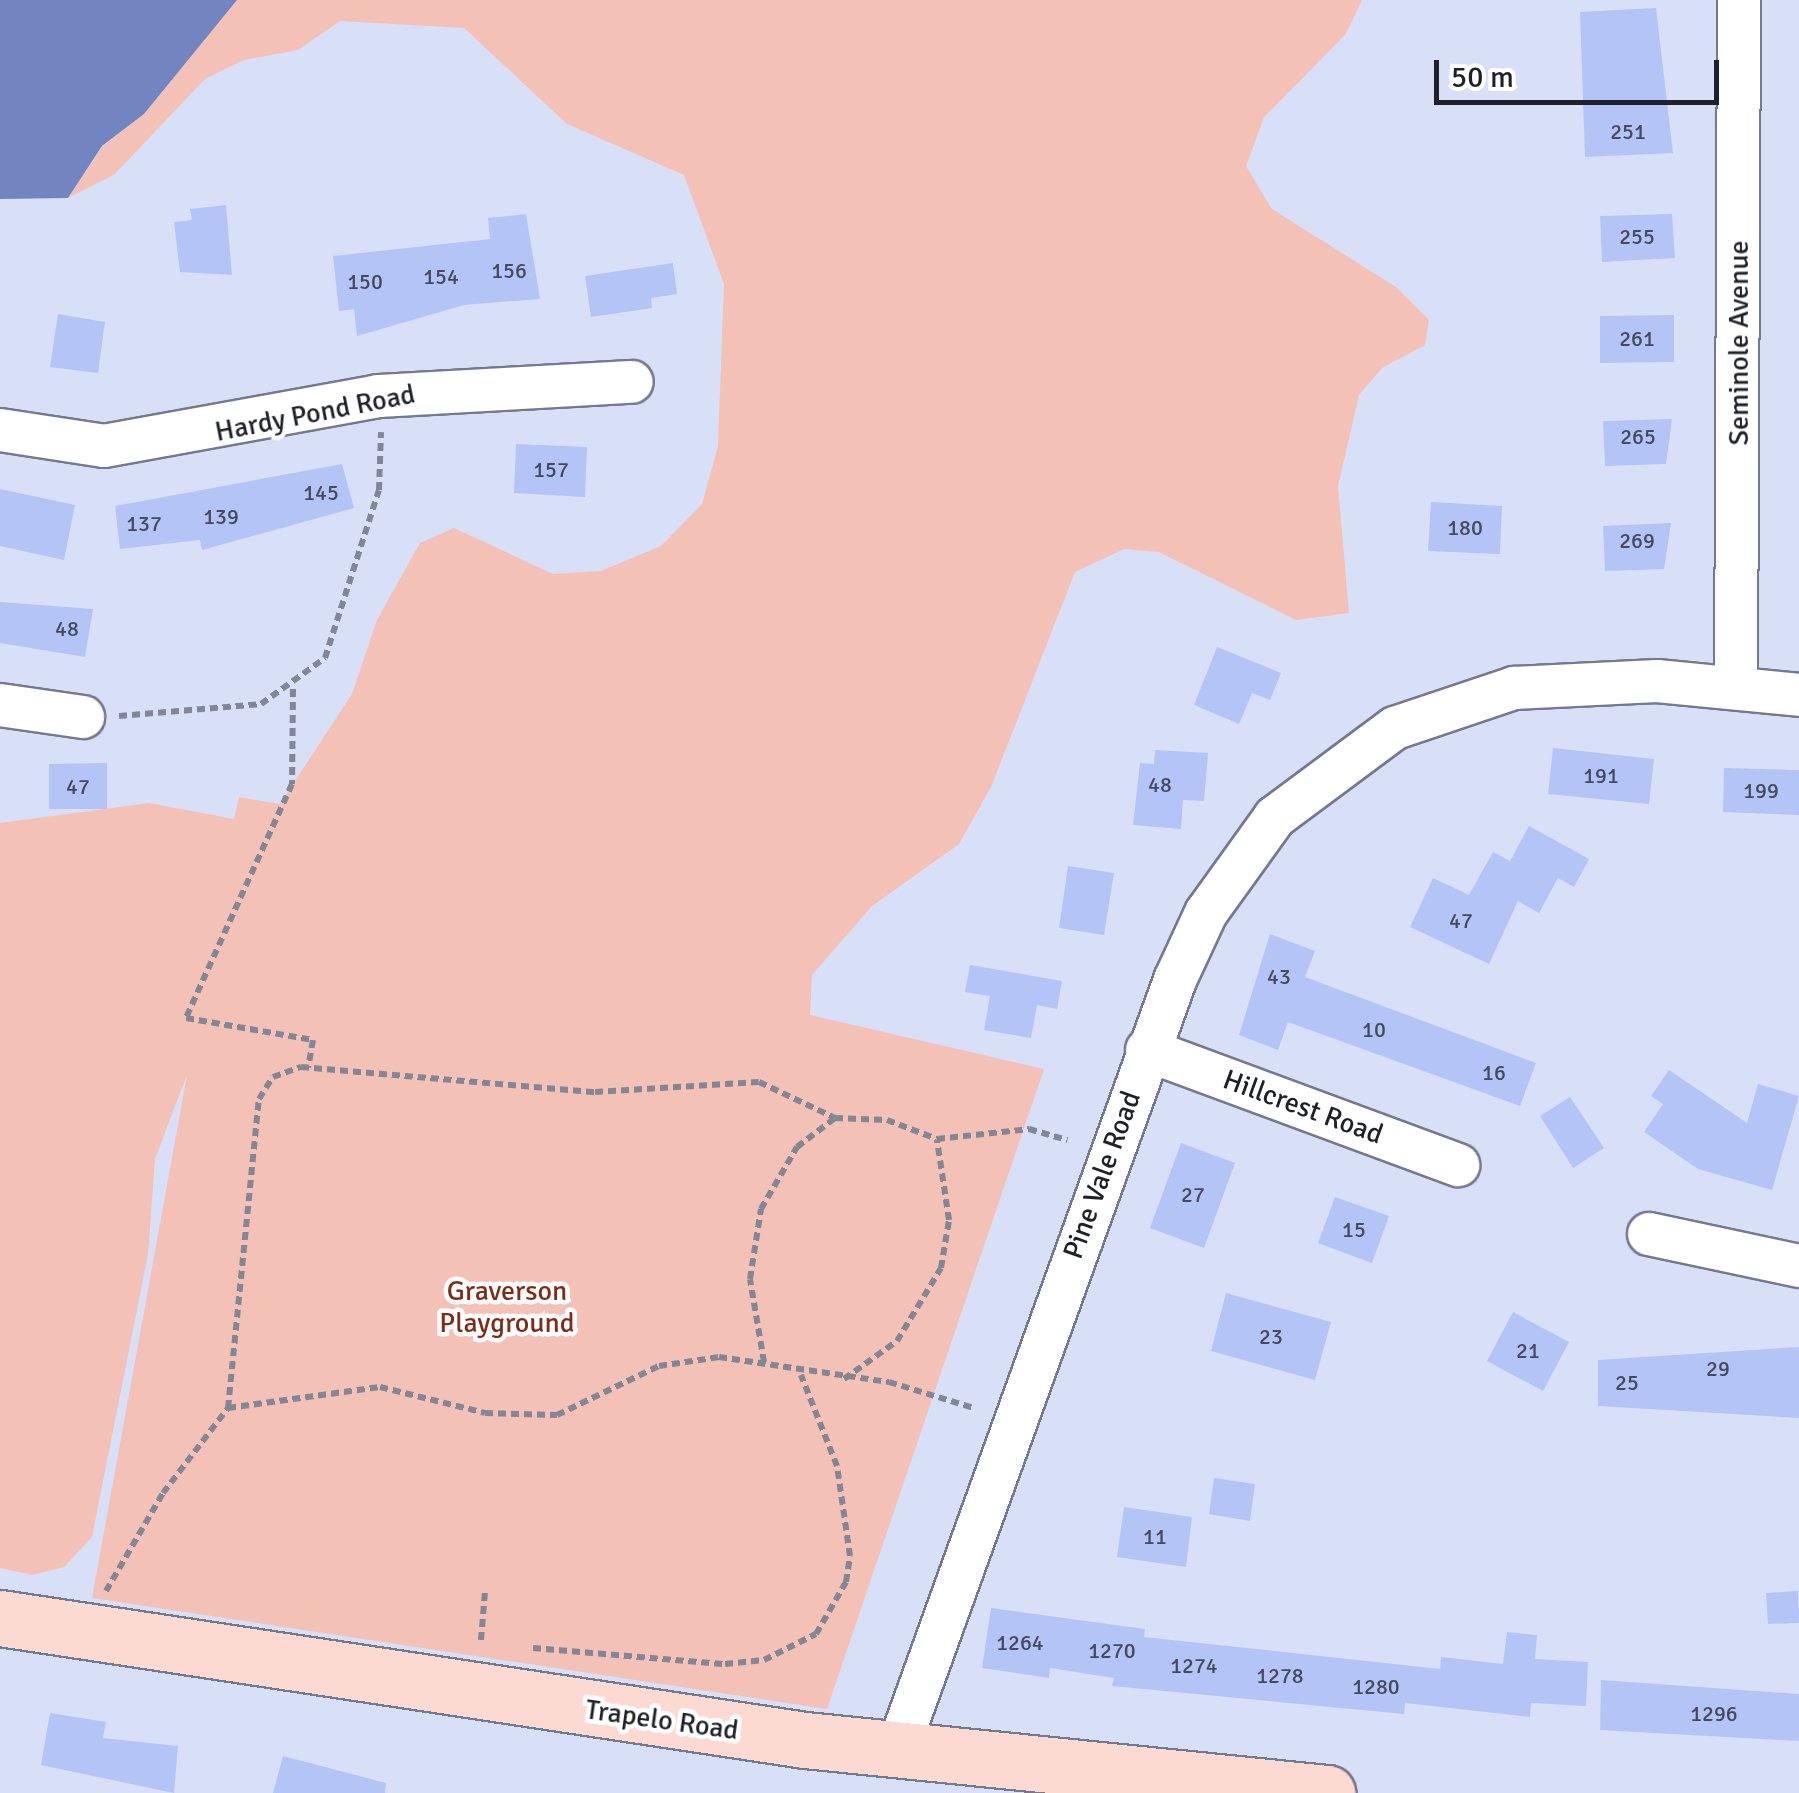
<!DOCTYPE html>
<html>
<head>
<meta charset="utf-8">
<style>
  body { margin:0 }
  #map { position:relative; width:1799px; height:1793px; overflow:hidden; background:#d8e0f7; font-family:Signika,sans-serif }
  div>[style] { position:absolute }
  .green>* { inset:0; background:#f3c1b5 }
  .water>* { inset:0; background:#7385c0 }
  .building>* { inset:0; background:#b4c4f7 }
  .path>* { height:6px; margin-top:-3px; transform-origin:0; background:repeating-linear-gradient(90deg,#818797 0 8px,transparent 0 13px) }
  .roads { filter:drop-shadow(2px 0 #73798e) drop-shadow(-2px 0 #73798e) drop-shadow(0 2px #73798e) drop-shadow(0 -2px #73798e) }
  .street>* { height:42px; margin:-21px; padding:0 21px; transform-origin:21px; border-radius:21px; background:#fff }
  .secondary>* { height:55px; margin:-27.5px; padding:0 27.5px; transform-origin:27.5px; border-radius:27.5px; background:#fcd9d1 }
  span { translate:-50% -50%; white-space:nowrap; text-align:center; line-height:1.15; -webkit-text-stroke:9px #fff; paint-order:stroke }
  .number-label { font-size:22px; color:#444a5c }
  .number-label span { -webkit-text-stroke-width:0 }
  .street-label { font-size:28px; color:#1e2129 }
  .park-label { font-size:28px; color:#812b17 }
  .scale { position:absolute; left:1434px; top:60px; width:285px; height:45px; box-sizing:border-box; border:5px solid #1e2129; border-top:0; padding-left:12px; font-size:30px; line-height:35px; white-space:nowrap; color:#1e2129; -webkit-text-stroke:8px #fff; paint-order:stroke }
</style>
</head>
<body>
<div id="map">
  <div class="green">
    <div style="clip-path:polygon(237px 0,1362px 0,1346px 34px,1264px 117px,1246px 166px,1272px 209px,1396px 287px,1429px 320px,1425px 345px,1382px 368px,1359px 395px,1338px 486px,1349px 613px,1296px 620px,1159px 552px,1124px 549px,1075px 572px,991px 787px,959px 844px,872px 906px,812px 975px,810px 1015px,1044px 1069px,827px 1709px,92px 1598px,187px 1075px,155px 1159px,148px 1254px,92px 1537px,64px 1567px,32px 1575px,0 1568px,0 823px,149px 803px,234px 819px,239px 797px,280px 804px,352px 694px,377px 620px,420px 543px,454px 528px,553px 574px,601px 571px,661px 546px,702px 504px,718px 446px,724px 284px,684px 175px,567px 124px,464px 28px,340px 21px,298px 50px,244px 60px,205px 79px,115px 174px,68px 198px,102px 147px,144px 114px)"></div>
  </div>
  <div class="water">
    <div style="clip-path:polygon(0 0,237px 0,144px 114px,102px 146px,68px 198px,0 199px)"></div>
  </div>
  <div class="building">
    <div style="clip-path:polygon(1656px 8px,1673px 153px,1585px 157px,1580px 12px)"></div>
    <div style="clip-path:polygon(226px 205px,232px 275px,180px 272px,174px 222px,192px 220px,190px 209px)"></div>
    <div style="clip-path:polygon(526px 214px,540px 299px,464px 305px,357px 336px,354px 309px,339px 311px,333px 256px,490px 239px,488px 218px)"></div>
    <div style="clip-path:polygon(1672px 214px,1675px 258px,1602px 262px,1600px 216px)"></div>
    <div style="clip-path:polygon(673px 263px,677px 294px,651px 298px,652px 308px,591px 317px,585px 276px)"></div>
    <div style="clip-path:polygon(58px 314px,105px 322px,98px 373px,50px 367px)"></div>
    <div style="clip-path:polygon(1674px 315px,1674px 362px,1600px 363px,1600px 316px)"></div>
    <div style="clip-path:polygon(1672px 419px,1666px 464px,1605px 466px,1603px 421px)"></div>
    <div style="clip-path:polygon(516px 444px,587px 447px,585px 497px,514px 493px)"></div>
    <div style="clip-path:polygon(342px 464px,354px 508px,202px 550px,200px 540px,120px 549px,115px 506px)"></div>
    <div style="clip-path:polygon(0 489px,75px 505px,64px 560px,0 546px)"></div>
    <div style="clip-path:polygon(1431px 502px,1502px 506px,1500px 554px,1428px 551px)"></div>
    <div style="clip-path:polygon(1671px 523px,1664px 569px,1605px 571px,1603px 526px)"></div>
    <div style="clip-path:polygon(0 602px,93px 609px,85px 657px,0 643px)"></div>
    <div style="clip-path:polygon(1217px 647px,1281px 673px,1270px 700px,1252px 693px,1239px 724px,1194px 705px)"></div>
    <div style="clip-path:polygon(1553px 748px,1654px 759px,1649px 804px,1548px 794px)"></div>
    <div style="clip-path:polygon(1155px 750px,1208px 753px,1204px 801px,1183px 800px,1181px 829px,1133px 825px,1140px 763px,1154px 764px)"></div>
    <div style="clip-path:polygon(107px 763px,107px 809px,49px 809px,49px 764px)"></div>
    <div style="clip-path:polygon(1724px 768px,1799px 770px,1799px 815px,1723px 812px)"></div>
    <div style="clip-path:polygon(1529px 826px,1589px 859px,1574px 887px,1558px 878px,1539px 913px,1518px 901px,1489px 964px,1410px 927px,1433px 878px,1469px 895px,1493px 852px,1510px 861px)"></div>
    <div style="clip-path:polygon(1068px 866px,1114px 873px,1104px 935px,1059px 928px)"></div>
    <div style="clip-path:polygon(1270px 934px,1315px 951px,1305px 977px,1536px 1063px,1520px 1106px,1288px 1022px,1278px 1050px,1239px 1035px)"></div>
    <div style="clip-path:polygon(970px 965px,1062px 981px,1057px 1009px,1037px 1005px,1031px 1038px,984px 1030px,990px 996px,965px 992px)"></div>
    <div style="clip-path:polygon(1669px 1070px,1747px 1123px,1758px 1084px,1799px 1096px,1772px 1190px,1698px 1169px,1644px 1132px,1663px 1104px,1651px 1096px)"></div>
    <div style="clip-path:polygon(1570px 1097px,1604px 1148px,1573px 1168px,1540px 1116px)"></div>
    <div style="clip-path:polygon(1181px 1143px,1235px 1163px,1204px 1248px,1150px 1228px)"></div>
    <div style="clip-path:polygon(1335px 1197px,1389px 1216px,1372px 1263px,1318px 1243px)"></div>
    <div style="clip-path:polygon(1226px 1293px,1331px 1322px,1315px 1380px,1211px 1351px)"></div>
    <div style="clip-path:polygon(1513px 1312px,1569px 1342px,1543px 1391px,1487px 1361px)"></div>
    <div style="clip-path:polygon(1799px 1347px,1799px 1418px,1598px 1406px,1598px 1360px)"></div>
    <div style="clip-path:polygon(1214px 1478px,1255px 1484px,1250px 1521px,1209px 1514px)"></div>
    <div style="clip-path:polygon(1124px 1507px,1192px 1517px,1186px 1567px,1117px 1557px)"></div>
    <div style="clip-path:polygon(1798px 1591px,1799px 1623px,1768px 1624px,1766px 1593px)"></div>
    <div style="clip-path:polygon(991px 1608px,1145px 1629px,1144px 1637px,1440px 1669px,1441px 1657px,1503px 1664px,1507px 1632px,1537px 1635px,1535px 1659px,1588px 1662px,1586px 1706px,1531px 1703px,1530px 1717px,1405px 1703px,1404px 1714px,1112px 1686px,1114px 1678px,1050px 1668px,1049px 1678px,982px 1668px)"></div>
    <div style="clip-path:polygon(1601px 1680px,1799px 1694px,1799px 1741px,1600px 1730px)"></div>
    <div style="clip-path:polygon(50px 1713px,106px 1722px,103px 1738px,178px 1746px,174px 1793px,41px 1765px)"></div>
    <div style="clip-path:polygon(283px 1756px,386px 1783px,385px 1793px,273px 1793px)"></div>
  </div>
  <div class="path">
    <div style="left:293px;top:689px;width:95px;rotate:90.6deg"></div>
    <div style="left:292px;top:784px;width:257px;rotate:114.4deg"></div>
    <div style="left:186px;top:1018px;width:129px;rotate:9.8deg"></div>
    <div style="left:313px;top:1040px;width:28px;rotate:100deg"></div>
    <div style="left:119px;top:716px;width:143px;rotate:-4.8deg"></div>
    <div style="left:261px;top:704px;width:79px;rotate:-35.7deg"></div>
    <div style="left:325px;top:658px;width:176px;rotate:-72.2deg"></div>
    <div style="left:379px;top:490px;width:58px;rotate:-88deg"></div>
    <div style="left:764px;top:1362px;width:84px;rotate:-99.6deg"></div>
    <div style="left:750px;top:1279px;width:71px;rotate:-81.1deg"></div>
    <div style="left:761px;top:1209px;width:72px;rotate:-59.9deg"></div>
    <div style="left:797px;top:1147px;width:48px;rotate:-37.3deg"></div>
    <div style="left:844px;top:1379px;width:65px;rotate:-35.6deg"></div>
    <div style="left:897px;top:1341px;width:85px;rotate:-58.9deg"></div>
    <div style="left:941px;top:1268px;width:49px;rotate:-80.5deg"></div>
    <div style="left:949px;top:1220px;width:81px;rotate:-98.5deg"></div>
    <div style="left:228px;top:1408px;width:153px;rotate:-7.9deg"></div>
    <div style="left:380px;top:1387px;width:108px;rotate:13.9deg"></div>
    <div style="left:485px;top:1413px;width:72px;rotate:1.6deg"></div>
    <div style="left:557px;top:1415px;width:113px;rotate:-25.7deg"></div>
    <div style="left:659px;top:1366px;width:61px;rotate:-8.5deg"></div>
    <div style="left:719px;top:1357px;width:172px;rotate:8.4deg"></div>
    <div style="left:889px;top:1382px;width:89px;rotate:17deg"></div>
    <div style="left:106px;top:1591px;width:113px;rotate:-59.8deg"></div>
    <div style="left:163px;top:1493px;width:107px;rotate:-52.6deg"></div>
    <div style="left:228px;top:1408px;width:311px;rotate:-84.3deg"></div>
    <div style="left:259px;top:1099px;width:26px;rotate:-58deg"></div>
    <div style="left:273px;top:1077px;width:30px;rotate:-20deg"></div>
    <div style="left:301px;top:1067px;width:295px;rotate:4.9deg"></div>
    <div style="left:595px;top:1092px;width:164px;rotate:-3.5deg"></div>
    <div style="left:759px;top:1082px;width:84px;rotate:25.3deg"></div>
    <div style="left:835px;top:1118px;width:52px;rotate:2.2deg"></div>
    <div style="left:887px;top:1120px;width:53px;rotate:20.8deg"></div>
    <div style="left:937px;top:1139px;width:93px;rotate:-6.2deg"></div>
    <div style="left:1029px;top:1129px;width:40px;rotate:16deg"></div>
    <div style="left:481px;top:1640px;width:49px;rotate:-85.3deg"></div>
    <div style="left:533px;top:1648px;width:193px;rotate:4.8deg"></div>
    <div style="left:725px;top:1664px;width:39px;rotate:-6deg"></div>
    <div style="left:764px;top:1660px;width:58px;rotate:-26.6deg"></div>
    <div style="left:816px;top:1634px;width:60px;rotate:-60deg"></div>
    <div style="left:846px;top:1582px;width:26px;rotate:-81deg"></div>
    <div style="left:850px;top:1556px;width:91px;rotate:-98.2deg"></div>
    <div style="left:837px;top:1466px;width:98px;rotate:-111.6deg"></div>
  </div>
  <div class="roads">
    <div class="street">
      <div style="left:0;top:430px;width:105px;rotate:8.7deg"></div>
      <div style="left:104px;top:446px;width:279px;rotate:-10.3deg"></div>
      <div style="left:378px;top:396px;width:254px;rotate:-3.2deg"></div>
      <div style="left:1736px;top:687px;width:687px;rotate:-89.75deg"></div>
      <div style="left:0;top:705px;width:84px;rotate:8.2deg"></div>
      <div style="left:1147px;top:1050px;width:332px;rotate:20.3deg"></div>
      <div style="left:1649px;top:1234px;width:153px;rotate:12deg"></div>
      <div style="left:897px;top:1751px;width:820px;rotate:-70.17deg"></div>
      <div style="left:1175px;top:980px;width:74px;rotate:-65.2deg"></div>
      <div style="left:1206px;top:913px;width:118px;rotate:-54.3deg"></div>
      <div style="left:1275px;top:817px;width:149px;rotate:-36.6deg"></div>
      <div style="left:1395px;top:728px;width:126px;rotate:-18.6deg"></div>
      <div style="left:1514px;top:688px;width:143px;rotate:-2.8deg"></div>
      <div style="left:1657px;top:681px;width:143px;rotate:5.6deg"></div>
    </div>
    <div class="secondary">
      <div style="left:0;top:1618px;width:814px;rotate:8.62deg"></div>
      <div style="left:805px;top:1740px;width:525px;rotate:5.8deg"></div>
    </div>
  </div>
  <div class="number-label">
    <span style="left:1628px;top:132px">251</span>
    <span style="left:1637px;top:237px">255</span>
    <span style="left:509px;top:271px">156</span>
    <span style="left:441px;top:277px">154</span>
    <span style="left:365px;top:282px">150</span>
    <span style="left:1637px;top:339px">261</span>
    <span style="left:1638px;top:437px">265</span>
    <span style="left:551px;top:470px">157</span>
    <span style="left:321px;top:493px">145</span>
    <span style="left:221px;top:517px">139</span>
    <span style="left:144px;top:524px">137</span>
    <span style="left:1465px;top:528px">180</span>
    <span style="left:1637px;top:541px">269</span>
    <span style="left:67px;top:629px">48</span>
    <span style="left:1601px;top:776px">191</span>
    <span style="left:1160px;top:785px">48</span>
    <span style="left:78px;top:787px">47</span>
    <span style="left:1761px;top:791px">199</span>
    <span style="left:1461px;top:921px">47</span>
    <span style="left:1279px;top:977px">43</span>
    <span style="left:1374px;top:1030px">10</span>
    <span style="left:1494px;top:1073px">16</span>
    <span style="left:1193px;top:1195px">27</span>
    <span style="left:1354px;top:1230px">15</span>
    <span style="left:1271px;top:1337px">23</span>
    <span style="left:1528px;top:1351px">21</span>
    <span style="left:1718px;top:1369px">29</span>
    <span style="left:1627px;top:1383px">25</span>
    <span style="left:1155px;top:1537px">11</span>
    <span style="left:1020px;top:1643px">1264</span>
    <span style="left:1112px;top:1651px">1270</span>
    <span style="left:1194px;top:1666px">1274</span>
    <span style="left:1280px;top:1676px">1278</span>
    <span style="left:1376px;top:1687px">1280</span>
    <span style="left:1714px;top:1714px">1296</span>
  </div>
  <div class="street-label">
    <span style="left:1739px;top:343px;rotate:-90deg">Seminole Avenue</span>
    <span style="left:315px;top:413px;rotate:-11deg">Hardy Pond Road</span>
    <span style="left:1303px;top:1107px;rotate:20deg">Hillcrest Road</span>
    <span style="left:1102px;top:1175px;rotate:-70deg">Pine Vale Road</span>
    <span style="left:662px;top:1720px;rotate:8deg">Trapelo Road</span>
  </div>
  <div class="park-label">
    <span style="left:507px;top:1307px">Graverson<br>Playground</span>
  </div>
  <div class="scale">50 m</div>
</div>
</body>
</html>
